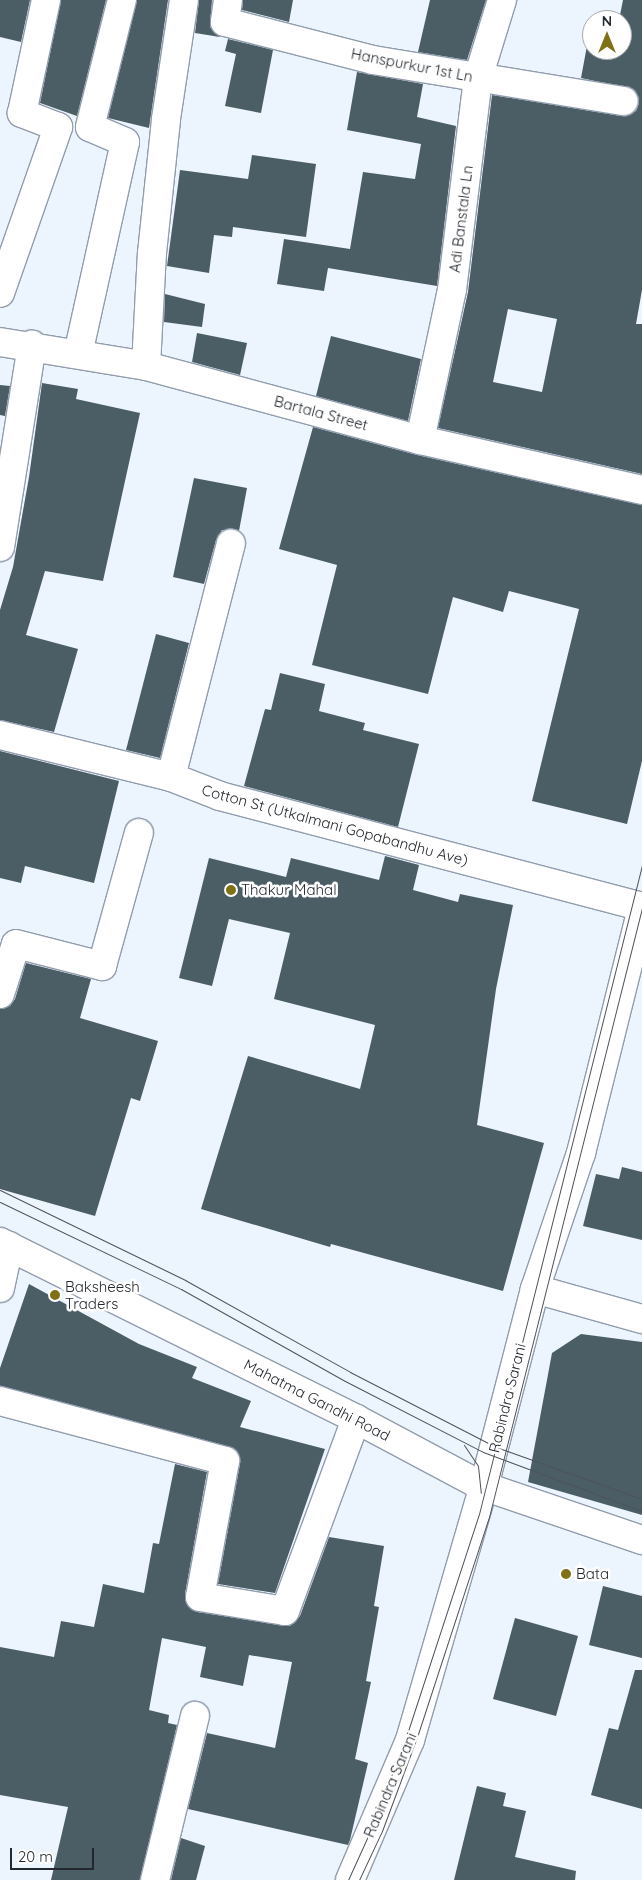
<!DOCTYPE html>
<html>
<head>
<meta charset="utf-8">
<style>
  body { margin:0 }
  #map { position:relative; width:642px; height:1880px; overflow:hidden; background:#ecf4fe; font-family:Quicksand,sans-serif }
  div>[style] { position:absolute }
  .building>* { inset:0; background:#4b5e66 }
  .roads { filter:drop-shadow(1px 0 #919dad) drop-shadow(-1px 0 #919dad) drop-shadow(0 1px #919dad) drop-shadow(0 -1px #919dad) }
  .minor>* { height:28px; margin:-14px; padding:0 14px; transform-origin:14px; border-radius:14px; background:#fff }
  .major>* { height:28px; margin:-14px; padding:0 14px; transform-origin:14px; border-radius:14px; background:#fff }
  .tram>* { height:1px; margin:-0.5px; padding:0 0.5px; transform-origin:0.5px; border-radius:0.5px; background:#4e535a }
  .dots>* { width:14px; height:14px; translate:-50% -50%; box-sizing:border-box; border:2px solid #fff; border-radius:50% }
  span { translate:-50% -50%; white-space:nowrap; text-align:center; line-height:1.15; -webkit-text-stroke:5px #fff; paint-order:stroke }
  .street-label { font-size:15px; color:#23282e }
  .poi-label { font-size:15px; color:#23282e }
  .left { translate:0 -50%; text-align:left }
  .north { position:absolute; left:582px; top:10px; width:50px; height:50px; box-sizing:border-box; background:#fff; border:1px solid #a7a9ab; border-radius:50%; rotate:0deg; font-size:14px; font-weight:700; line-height:20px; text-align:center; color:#23282e }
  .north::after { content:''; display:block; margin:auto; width:18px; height:22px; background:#7e7214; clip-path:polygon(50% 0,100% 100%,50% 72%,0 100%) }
  .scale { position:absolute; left:10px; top:1848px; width:84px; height:22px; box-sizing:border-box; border:2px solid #23282e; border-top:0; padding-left:6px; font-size:15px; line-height:18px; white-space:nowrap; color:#23282e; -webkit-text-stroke:4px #fff; paint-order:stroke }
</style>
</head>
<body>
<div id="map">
  <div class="building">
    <div style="clip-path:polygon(0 0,30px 0,21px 42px,0 37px)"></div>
    <div style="clip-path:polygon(61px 0,106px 0,77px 116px,40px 103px)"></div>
    <div style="clip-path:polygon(137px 0,168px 0,149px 128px,108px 118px)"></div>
    <div style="clip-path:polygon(199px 0,212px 0,210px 27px,220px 37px,195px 33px)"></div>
    <div style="clip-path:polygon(243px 0,293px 0,289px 22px,242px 10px)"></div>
    <div style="clip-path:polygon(430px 0,486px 0,467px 60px,418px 52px)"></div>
    <div style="clip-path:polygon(evenodd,623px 0,642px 0,642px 290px,636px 324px,642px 324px,642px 474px,438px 428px,468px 292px,492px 95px,621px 116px,636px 111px,639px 103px,633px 89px,581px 78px,589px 35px,592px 35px,592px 50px,622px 50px,622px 20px,619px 20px,623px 0,508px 309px,557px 319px,542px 392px,493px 382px,508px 309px)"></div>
    <div style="clip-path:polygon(228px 39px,273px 50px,261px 113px,225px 106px,236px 54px,225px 51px)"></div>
    <div style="clip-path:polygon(357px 72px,423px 84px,417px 117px,456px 126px,437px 286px,328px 268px,324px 291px,277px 284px,284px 239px,350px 249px,363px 172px,415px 179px,421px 144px,347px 130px)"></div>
    <div style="clip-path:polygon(252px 155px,316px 164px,306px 237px,233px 227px,232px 237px,214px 235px,209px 273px,167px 266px,180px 170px,248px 179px)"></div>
    <div style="clip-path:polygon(165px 294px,205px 304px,202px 327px,164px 322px)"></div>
    <div style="clip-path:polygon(197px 333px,247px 343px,240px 375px,192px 362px)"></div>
    <div style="clip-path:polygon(331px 336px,421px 359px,408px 421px,316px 396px)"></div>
    <div style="clip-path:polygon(42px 383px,78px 389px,76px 399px,140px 413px,103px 581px,45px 571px,26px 635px,78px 649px,54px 732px,0 720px,0 610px,13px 567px,29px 477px)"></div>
    <div style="clip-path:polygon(0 385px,10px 386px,5px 416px,0 415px)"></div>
    <div style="clip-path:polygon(313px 427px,417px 455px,642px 505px,642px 761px,627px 824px,532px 801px,579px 609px,509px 591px,503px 612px,453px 597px,428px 694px,312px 665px,337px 565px,279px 549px)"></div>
    <div style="clip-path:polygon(194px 478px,247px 488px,239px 531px,222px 530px,216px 540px,204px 584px,173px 577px)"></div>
    <div style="clip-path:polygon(156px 634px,189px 643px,160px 758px,126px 750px)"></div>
    <div style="clip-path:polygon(280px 673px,325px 684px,319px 711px,365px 723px,363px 730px,419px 744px,398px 827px,244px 786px,265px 709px,271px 710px)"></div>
    <div style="clip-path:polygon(0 751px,119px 781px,94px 883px,25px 866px,21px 883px,0 878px)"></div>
    <div style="clip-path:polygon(385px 856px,419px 865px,413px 890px,458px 902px,460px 894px,513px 905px,496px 989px,477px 1125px,544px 1143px,503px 1291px,331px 1244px,330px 1247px,201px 1209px,248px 1056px,360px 1089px,375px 1025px,274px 999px,290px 933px,229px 919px,212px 986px,179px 978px,209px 858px,286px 877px,291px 858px,379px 880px)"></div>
    <div style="clip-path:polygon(26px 963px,91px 979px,80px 1018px,158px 1041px,140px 1101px,131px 1098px,95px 1216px,0 1189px,0 1009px,10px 1006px,15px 999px)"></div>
    <div style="clip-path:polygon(622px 1167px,642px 1172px,642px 1240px,583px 1226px,596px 1174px,619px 1179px)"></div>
    <div style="clip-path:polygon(29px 1284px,139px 1344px,197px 1367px,192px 1378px,251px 1401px,240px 1427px,325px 1449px,275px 1593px,218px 1584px,240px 1464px,235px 1449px,0 1386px,0 1368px)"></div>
    <div style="clip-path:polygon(581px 1334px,642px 1342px,642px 1515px,528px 1482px,552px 1353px)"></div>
    <div style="clip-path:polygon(175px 1464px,207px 1472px,185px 1594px,186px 1603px,197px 1612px,290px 1626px,300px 1616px,329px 1537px,384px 1546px,374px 1606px,379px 1607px,366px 1681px,371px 1682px,355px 1759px,368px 1763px,350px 1840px,348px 1845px,188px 1809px,207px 1733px,275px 1748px,292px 1662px,249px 1655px,243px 1686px,200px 1677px,206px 1647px,162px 1638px,149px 1710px,169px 1715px,168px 1723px,177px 1725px,140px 1880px,51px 1880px,68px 1807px,0 1795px,0 1647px,54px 1657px,61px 1621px,94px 1627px,103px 1584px,144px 1593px,153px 1543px,159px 1544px)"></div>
    <div style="clip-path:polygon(603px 1586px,642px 1596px,642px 1658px,589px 1645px)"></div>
    <div style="clip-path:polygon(515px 1618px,578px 1636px,556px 1716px,493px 1699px)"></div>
    <div style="clip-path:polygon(635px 1670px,642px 1670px,642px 1809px,591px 1795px,609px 1728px,618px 1730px)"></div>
    <div style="clip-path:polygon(477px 1786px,506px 1793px,503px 1806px,526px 1811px,515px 1857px,576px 1871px,575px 1880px,454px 1880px)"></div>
    <div style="clip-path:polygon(181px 1838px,205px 1846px,196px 1880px,171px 1880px)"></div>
  </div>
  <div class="roads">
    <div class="minor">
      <div style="left:228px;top:0;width:22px;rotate:98deg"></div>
      <div style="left:225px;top:22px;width:153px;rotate:14.4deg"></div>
      <div style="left:373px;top:60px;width:254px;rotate:9.3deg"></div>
      <div style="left:0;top:293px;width:176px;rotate:-70.7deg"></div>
      <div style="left:58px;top:127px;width:39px;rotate:-159deg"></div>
      <div style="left:22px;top:113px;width:116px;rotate:-78deg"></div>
      <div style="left:0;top:342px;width:148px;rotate:9.3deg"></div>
      <div style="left:146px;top:366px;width:284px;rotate:15.1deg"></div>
      <div style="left:420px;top:440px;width:228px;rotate:12.7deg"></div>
      <div style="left:78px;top:354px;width:217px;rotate:-77.5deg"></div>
      <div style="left:125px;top:142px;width:38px;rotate:-157deg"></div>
      <div style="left:90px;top:127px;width:131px;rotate:-75.9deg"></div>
      <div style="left:146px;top:366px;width:113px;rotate:-87deg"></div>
      <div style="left:152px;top:253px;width:135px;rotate:-84deg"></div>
      <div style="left:166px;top:119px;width:120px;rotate:-81.4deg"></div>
      <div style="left:420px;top:440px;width:153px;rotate:-78deg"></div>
      <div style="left:452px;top:290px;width:214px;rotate:-83deg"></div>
      <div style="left:478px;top:78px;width:82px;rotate:-72.9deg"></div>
      <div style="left:0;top:547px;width:205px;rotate:-81deg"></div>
      <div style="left:0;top:735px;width:176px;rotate:13.8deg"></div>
      <div style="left:171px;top:777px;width:53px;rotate:21.2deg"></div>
      <div style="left:220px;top:796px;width:436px;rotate:14.7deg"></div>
      <div style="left:171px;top:777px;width:241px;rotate:-75.6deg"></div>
      <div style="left:0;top:994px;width:52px;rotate:-72.3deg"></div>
      <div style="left:16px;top:944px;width:89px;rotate:14.3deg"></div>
      <div style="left:102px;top:966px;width:138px;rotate:-74.5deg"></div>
      <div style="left:0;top:1288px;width:43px;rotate:-77.9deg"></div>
      <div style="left:535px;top:1289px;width:111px;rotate:15.7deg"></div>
      <div style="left:0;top:1401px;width:233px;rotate:14.9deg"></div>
      <div style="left:225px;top:1461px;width:138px;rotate:100.4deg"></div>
      <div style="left:200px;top:1597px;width:86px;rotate:9.4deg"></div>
      <div style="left:285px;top:1611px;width:205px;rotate:-69.7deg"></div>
      <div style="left:155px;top:1880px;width:169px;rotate:-76.3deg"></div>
    </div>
    <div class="major">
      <div style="left:0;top:1242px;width:398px;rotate:26.4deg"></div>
      <div style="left:356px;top:1419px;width:140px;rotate:28deg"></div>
      <div style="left:480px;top:1485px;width:171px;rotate:18.8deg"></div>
      <div style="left:350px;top:1880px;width:152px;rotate:-66.8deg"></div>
      <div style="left:410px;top:1740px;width:265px;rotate:-73.8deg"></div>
      <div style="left:484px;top:1486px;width:203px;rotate:-75.5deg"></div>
      <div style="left:535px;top:1289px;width:144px;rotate:-71.3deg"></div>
      <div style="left:581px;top:1153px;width:252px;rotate:-76deg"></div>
    </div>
  </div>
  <div class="tram">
    <div style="left:0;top:1190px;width:206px;rotate:25.9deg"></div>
    <div style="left:185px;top:1280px;width:189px;rotate:29.1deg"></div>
    <div style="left:350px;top:1372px;width:164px;rotate:27.2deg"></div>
    <div style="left:496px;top:1447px;width:155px;rotate:19.6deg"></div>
    <div style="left:0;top:1202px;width:201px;rotate:25.7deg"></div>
    <div style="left:181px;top:1289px;width:188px;rotate:29.3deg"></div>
    <div style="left:345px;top:1381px;width:155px;rotate:27.2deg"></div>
    <div style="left:483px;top:1452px;width:170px;rotate:20.4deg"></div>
    <div style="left:464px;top:1445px;width:25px;rotate:56deg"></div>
    <div style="left:478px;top:1466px;width:27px;rotate:84deg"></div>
    <div style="left:348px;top:1880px;width:58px;rotate:-65.6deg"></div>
    <div style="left:372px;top:1827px;width:103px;rotate:-69.4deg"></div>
    <div style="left:408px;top:1731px;width:228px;rotate:-71.9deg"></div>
    <div style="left:479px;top:1514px;width:669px;rotate:-75.9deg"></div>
    <div style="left:359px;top:1880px;width:54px;rotate:-64.9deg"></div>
    <div style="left:382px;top:1831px;width:103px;rotate:-69.6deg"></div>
    <div style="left:418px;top:1734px;width:228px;rotate:-71.9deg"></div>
    <div style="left:489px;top:1517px;width:628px;rotate:-75.9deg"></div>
  </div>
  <div class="dots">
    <div style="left:231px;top:890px;background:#7e7214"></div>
    <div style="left:55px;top:1295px;background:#7e7214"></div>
    <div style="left:566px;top:1574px;background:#7e7214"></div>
  </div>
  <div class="street-label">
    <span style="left:412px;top:65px;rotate:11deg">Hanspurkur 1st Ln</span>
    <span style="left:461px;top:219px;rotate:-83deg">Adi Banstala Ln</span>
    <span style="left:321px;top:413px;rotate:15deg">Bartala Street</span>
    <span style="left:335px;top:825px;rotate:15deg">Cotton St (Utkalmani Gopabandhu Ave)</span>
    <span style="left:507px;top:1398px;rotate:-76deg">Rabindra Sarani</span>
    <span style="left:317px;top:1400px;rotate:27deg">Mahatma Gandhi Road</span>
    <span style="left:390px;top:1785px;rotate:-67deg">Rabindra Sarani</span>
  </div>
  <div class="poi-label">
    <span class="left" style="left:241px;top:890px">Thakur Mahal</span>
    <span class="left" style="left:65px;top:1295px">Baksheesh<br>Traders</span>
    <span class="left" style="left:576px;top:1574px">Bata</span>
  </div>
  <div class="north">N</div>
  <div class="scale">20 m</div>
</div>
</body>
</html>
